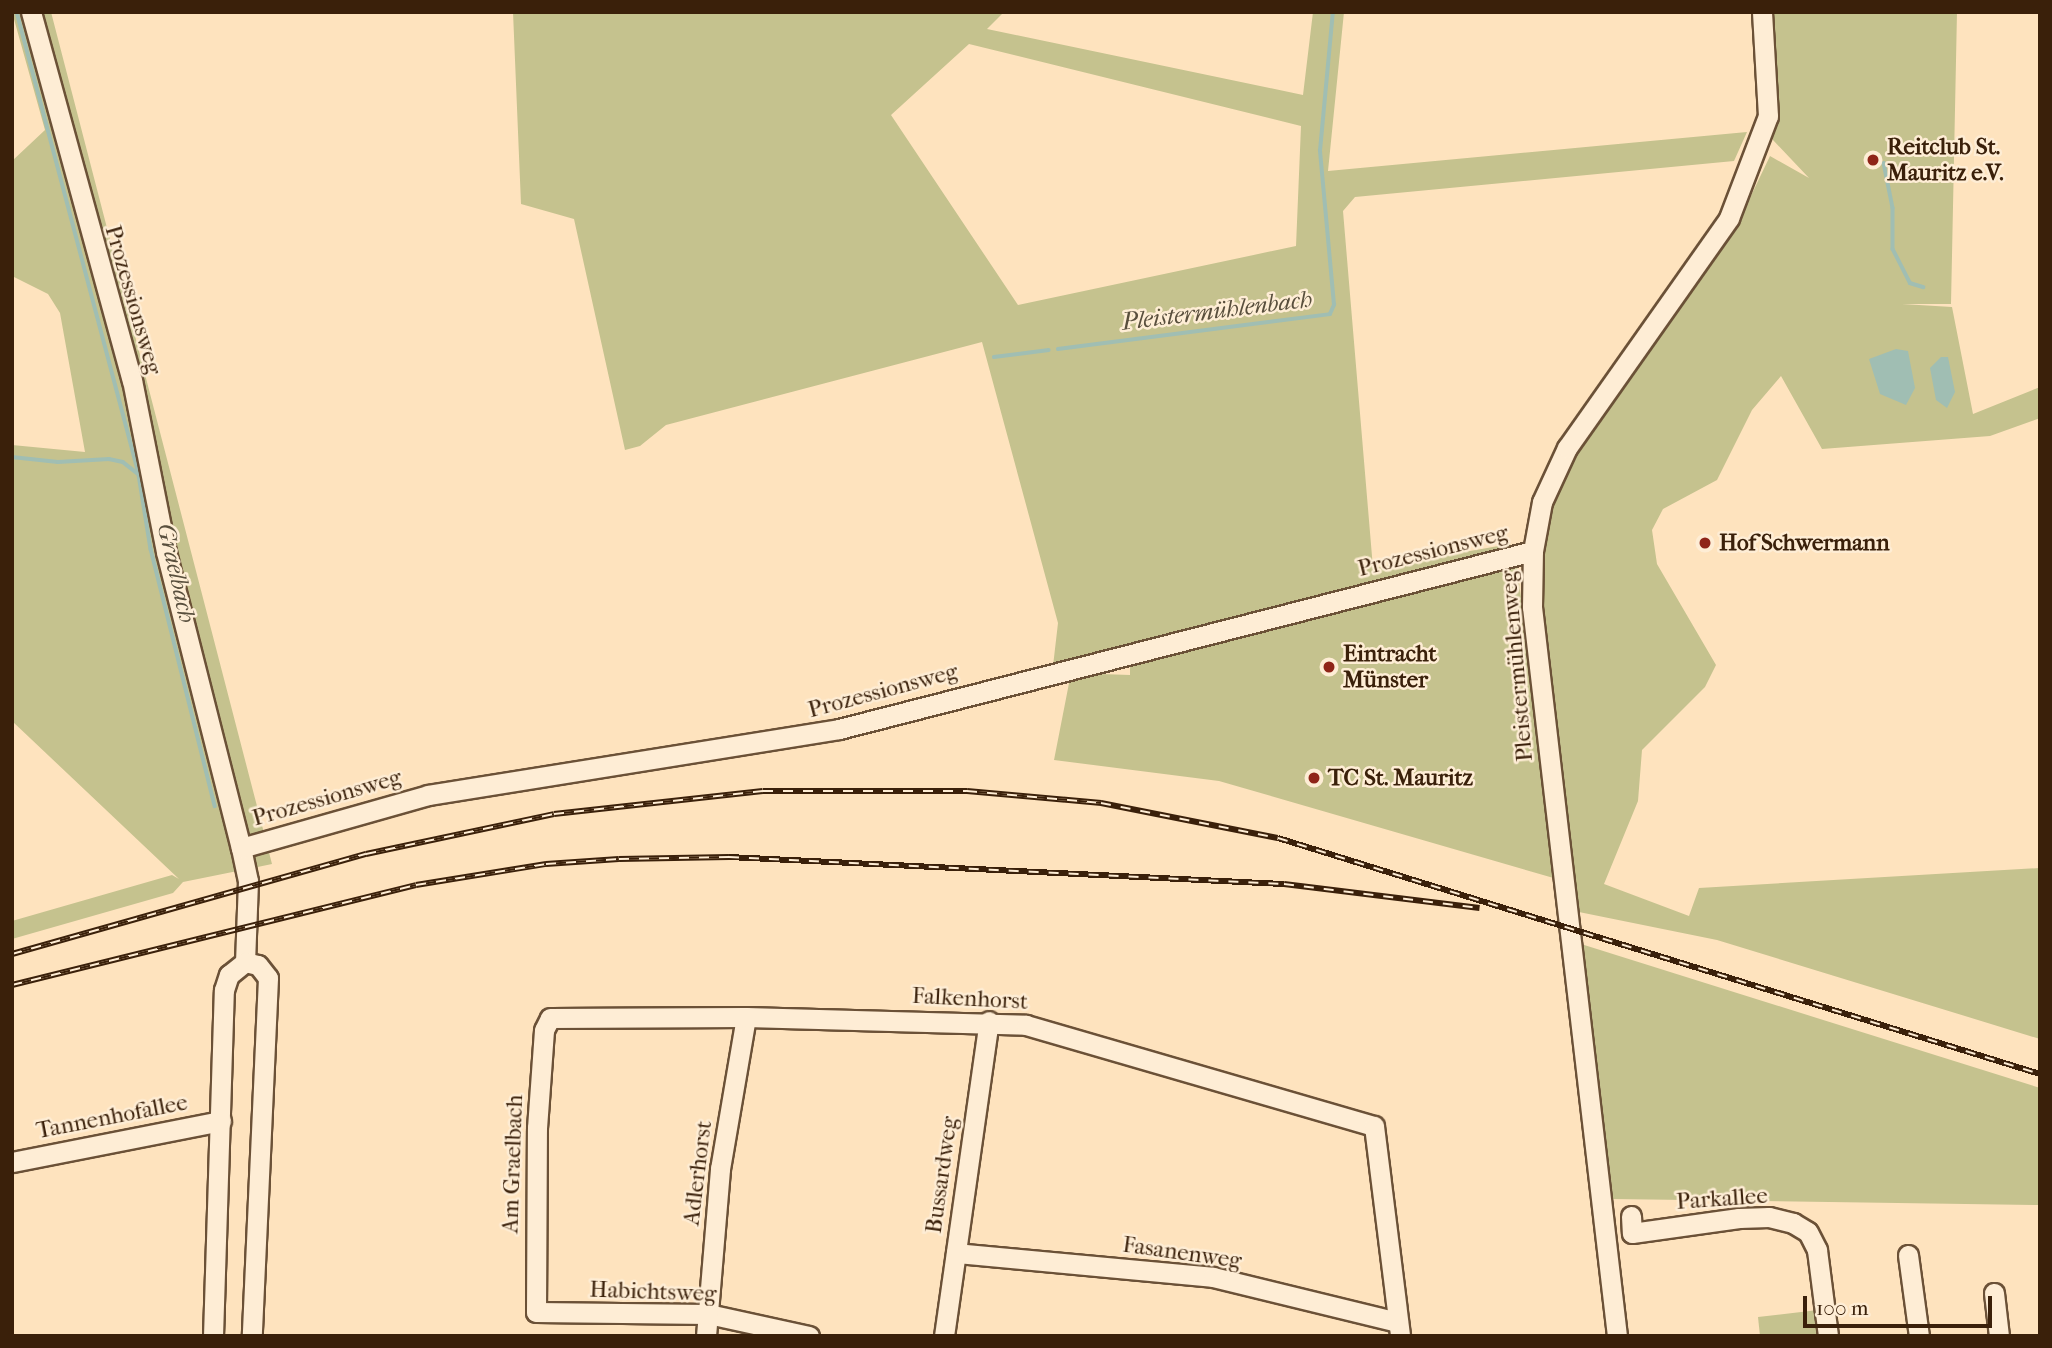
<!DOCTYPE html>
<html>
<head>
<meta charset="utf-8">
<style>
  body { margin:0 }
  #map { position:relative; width:2052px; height:1348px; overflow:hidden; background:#fee3be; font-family:"IM FELL French Canon",serif }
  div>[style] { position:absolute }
  .green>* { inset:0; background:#c5c28e }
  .water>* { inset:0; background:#a0beb3 }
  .stream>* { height:3.5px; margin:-1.75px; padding:0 1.75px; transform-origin:1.75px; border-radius:1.75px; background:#a0beb3 }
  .roads { filter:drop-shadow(2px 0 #6b5137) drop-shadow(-2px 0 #6b5137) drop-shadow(0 2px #6b5137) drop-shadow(0 -2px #6b5137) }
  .minor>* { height:19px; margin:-9.5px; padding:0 9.5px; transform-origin:9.5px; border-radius:9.5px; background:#feedd5 }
  .rail>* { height:6px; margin-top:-3px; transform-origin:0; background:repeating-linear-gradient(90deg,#feedd5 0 10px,#3a200a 0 20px); box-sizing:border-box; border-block:2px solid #3a200a }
  .dots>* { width:19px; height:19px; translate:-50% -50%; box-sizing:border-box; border:4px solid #feedd5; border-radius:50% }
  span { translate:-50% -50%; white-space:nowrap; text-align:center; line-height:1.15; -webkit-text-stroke:5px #feedd5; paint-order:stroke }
  .poi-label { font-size:23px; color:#3a200a; font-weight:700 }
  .left { translate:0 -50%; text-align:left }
  .street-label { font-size:23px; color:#3a200a }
  .water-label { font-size:24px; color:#594f3d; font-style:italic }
  .frame { position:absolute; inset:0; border:14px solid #3a200a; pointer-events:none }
  .scale { position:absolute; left:1803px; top:1296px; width:189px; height:32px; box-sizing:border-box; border:4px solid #3a200a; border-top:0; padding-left:9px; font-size:21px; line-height:24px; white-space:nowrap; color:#3a200a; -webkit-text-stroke:5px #feedd5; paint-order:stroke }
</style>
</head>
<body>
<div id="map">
  <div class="green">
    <div style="clip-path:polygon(12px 12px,51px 12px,272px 864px,183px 882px,173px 893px,12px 939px,12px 921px,172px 875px,179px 879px,12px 721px,12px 445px,85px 452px,60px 313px,48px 294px,12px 276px,12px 161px,45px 130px)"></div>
    <div style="clip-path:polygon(evenodd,513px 12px,1004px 12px,987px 29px,1303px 95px,1313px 12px,1344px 12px,1328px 171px,1747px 132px,1734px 161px,1355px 197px,1343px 211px,1373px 568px,1510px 544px,1513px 552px,1053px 666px,1058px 623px,982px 342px,666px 425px,640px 446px,625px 450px,574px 219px,521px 204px,513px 12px,969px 44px,1301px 126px,1296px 246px,1018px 305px,891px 115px,969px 44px)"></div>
    <div style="clip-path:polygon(1768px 12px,1957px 12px,1951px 304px,1902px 304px,1952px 307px,1973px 414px,2040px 387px,2040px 418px,1990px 436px,1822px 449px,1781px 376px,1752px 410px,1717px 480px,1663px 509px,1652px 530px,1657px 564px,1716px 665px,1705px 687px,1642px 750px,1638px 801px,1604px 884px,1689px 916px,1699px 888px,2040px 868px,2040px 1039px,1717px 940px,1574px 911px,1537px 553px,1545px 506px,1567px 457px,1736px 227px,1770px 156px,1809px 178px,1773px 140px,1775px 79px)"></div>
    <div style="clip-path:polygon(1516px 558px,1557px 879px,1219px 781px,1054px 760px,1071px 673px,1130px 675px,1130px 659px)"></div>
    <div style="clip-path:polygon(1581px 944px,2040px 1088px,2040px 1205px,1612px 1199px)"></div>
    <div style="clip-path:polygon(1818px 1310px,1821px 1336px,1760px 1336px,1758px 1317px)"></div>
  </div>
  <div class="water">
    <div style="clip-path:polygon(1896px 349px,1908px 351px,1915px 388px,1906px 405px,1880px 394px,1869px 359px)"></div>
    <div style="clip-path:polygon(1941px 357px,1948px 357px,1955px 392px,1947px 408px,1936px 400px,1930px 368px)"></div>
  </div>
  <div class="stream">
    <div style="left:17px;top:12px;width:479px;rotate:75.2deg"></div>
    <div style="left:139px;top:475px;width:75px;rotate:80.8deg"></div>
    <div style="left:151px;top:549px;width:265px;rotate:76deg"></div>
    <div style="left:1884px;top:163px;width:46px;rotate:78.7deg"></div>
    <div style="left:1893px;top:208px;width:41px;rotate:90deg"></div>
    <div style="left:1893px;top:249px;width:38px;rotate:63deg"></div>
    <div style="left:1910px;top:283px;width:14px;rotate:17deg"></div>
    <div style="left:1058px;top:349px;width:274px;rotate:-7.3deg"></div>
    <div style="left:1330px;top:314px;width:10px;rotate:-66deg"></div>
    <div style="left:1334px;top:305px;width:155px;rotate:-95.2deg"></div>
    <div style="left:1320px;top:151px;width:140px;rotate:-84.7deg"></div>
    <div style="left:994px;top:357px;width:55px;rotate:-7.3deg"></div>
    <div style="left:12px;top:457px;width:46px;rotate:6.2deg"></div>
    <div style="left:58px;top:462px;width:51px;rotate:-3.4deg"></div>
    <div style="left:109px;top:459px;width:14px;rotate:12deg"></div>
    <div style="left:123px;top:462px;width:18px;rotate:38deg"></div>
  </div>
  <div class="roads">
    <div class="minor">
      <div style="left:31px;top:12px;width:382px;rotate:74.7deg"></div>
      <div style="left:132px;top:380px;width:175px;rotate:78.8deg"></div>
      <div style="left:166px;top:552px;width:305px;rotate:75.8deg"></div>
      <div style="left:241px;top:848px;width:34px;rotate:78deg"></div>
      <div style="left:248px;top:881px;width:81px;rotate:92.1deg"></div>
      <div style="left:241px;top:848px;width:194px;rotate:-15.8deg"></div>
      <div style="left:428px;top:795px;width:416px;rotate:-9.1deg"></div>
      <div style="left:839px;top:729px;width:716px;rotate:-14.39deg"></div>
      <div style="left:12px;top:1162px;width:213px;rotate:-11.1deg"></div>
      <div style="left:1631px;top:1216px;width:17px;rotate:87deg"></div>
      <div style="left:1632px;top:1233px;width:108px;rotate:-8deg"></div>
      <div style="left:1739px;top:1218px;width:30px;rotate:-2deg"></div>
      <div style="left:1769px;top:1217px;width:25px;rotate:14deg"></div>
      <div style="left:1793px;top:1223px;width:17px;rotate:31deg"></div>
      <div style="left:1808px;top:1232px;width:20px;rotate:63deg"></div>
      <div style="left:1817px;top:1250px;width:87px;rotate:82.7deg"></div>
      <div style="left:956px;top:1253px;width:258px;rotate:5.3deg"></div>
      <div style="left:1213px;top:1277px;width:190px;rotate:13.7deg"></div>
      <div style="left:1908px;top:1255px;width:82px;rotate:82.3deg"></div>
      <div style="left:1994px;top:1293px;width:43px;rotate:83.4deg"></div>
      <div style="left:213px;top:1336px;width:346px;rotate:-88.2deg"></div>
      <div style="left:224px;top:990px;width:16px;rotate:-72deg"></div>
      <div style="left:229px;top:975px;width:21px;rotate:-39deg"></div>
      <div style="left:245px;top:962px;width:13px;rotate:13deg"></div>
      <div style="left:258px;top:965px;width:16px;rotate:52deg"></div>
      <div style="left:268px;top:978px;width:358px;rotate:92.6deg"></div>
      <div style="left:706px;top:1336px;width:168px;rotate:-85.2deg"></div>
      <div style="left:720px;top:1169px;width:154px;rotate:-80.3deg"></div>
      <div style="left:809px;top:1336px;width:103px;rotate:-167.7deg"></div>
      <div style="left:708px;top:1314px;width:172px;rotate:-179.3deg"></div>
      <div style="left:536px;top:1312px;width:184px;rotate:-89.7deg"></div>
      <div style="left:537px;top:1128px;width:98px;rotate:-85.9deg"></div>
      <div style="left:544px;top:1030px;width:13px;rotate:-63deg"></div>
      <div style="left:550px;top:1018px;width:196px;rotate:-0.3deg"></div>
      <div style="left:746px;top:1017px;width:280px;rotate:1.6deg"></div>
      <div style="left:1026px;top:1025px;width:362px;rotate:16.2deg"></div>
      <div style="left:1374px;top:1126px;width:212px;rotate:82.9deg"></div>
      <div style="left:944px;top:1336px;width:318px;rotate:-81.9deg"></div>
      <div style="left:1617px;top:1336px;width:734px;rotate:-96.65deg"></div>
      <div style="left:1532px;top:607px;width:56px;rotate:-89deg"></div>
      <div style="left:1533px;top:551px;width:50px;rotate:-79.6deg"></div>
      <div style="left:1542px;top:502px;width:60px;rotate:-65.2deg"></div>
      <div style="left:1567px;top:448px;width:281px;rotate:-54.8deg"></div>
      <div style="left:1729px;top:218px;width:109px;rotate:-69.1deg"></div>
      <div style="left:1768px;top:116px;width:104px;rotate:-93.3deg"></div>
    </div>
  </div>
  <div class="rail">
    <div style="left:12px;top:954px;width:368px;rotate:-15.8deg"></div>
    <div style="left:366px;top:854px;width:192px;rotate:-12deg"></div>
    <div style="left:554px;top:814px;width:210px;rotate:-6.3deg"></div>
    <div style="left:763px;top:791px;width:204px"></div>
    <div style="left:967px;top:791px;width:135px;rotate:5.1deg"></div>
    <div style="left:1101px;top:803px;width:180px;rotate:11.2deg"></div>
    <div style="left:1278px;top:838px;width:798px;rotate:17.21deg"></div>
    <div style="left:12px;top:985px;width:416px;rotate:-13.9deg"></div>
    <div style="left:416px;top:885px;width:132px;rotate:-9.2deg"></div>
    <div style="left:546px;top:864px;width:73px;rotate:-3.9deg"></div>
    <div style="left:619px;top:859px;width:110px;rotate:-1deg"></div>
    <div style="left:729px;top:857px;width:556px;rotate:2.79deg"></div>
    <div style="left:1284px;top:884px;width:197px;rotate:7deg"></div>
  </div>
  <div class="dots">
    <div style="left:1873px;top:160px;background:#8f2418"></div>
    <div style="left:1705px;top:543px;background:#8f2418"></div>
    <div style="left:1329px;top:667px;background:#8f2418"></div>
    <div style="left:1314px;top:778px;background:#8f2418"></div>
  </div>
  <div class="poi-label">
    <span class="left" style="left:1887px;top:160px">Reitclub St.<br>Mauritz e.V.</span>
    <span class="left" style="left:1719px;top:543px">Hof Schwermann</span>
    <span class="left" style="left:1343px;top:667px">Eintracht<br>Münster</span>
    <span class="left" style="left:1328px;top:778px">TC St. Mauritz</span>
  </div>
  <div class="street-label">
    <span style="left:133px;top:300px;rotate:74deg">Prozessionsweg</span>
    <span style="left:1433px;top:551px;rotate:-14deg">Prozessionsweg</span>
    <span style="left:1517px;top:666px;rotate:-95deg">Pleistermühlenweg</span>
    <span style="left:883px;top:691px;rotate:-15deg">Prozessionsweg</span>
    <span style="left:327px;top:798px;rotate:-16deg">Prozessionsweg</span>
    <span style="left:970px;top:999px;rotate:3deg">Falkenhorst</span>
    <span style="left:112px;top:1117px;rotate:-11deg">Tannenhofallee</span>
    <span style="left:513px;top:1164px;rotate:-88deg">Am Graelbach</span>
    <span style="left:698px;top:1173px;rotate:-83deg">Adlerhorst</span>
    <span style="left:942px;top:1175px;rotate:-82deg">Bussardweg</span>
    <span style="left:1722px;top:1199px;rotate:-4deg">Parkallee</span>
    <span style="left:1182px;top:1253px;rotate:8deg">Fasanenweg</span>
    <span style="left:653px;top:1292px;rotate:2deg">Habichtsweg</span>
  </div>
  <div class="water-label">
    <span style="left:1217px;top:311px;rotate:-7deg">Pleistermühlenbach</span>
    <span style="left:176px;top:573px;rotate:77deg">Graelbach</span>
  </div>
  <div class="frame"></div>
  <div class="scale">100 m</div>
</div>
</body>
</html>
